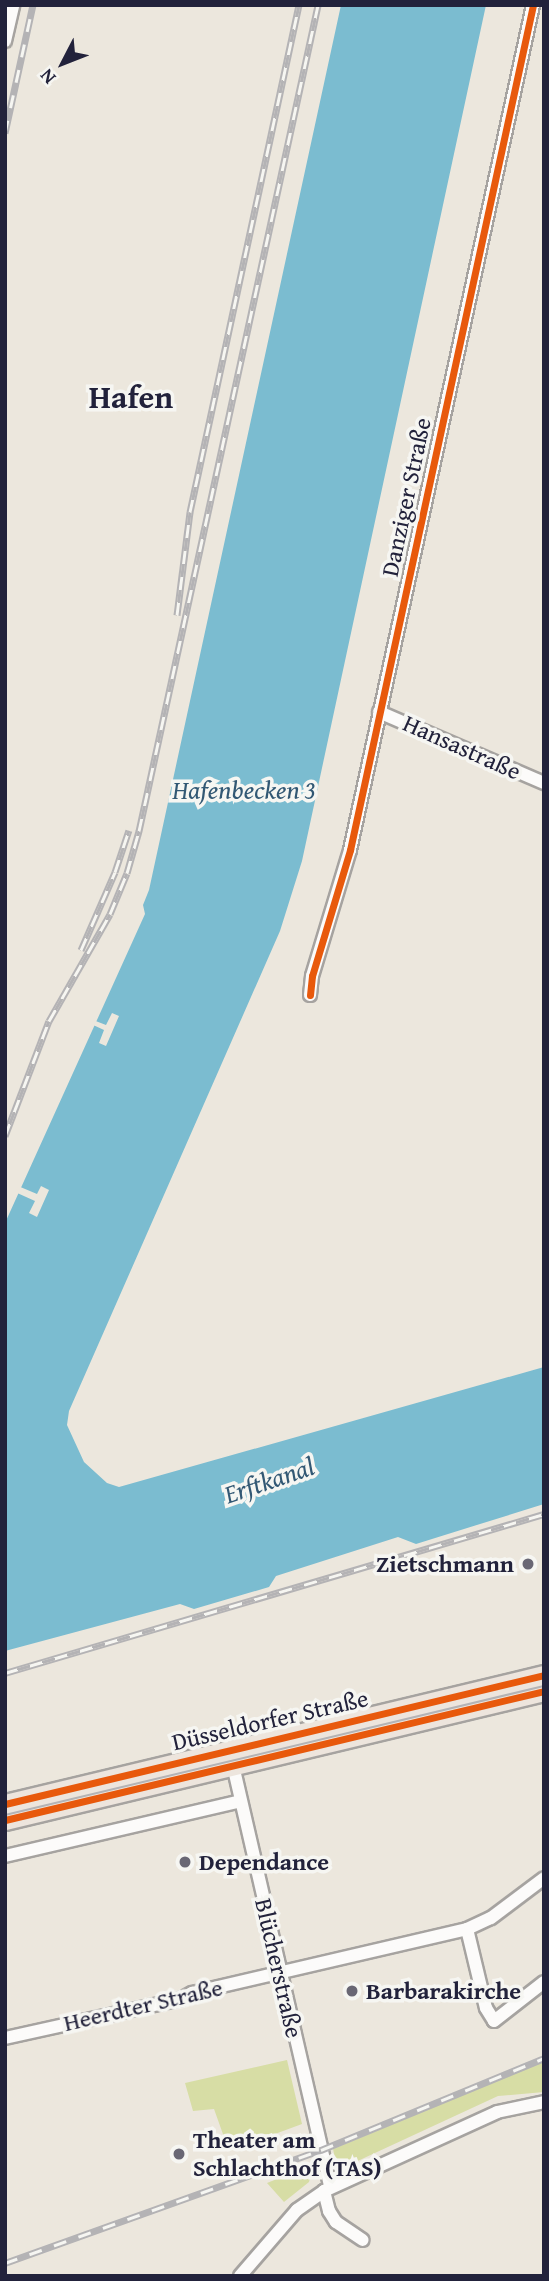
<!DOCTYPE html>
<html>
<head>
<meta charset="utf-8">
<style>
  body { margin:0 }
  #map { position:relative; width:549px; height:2281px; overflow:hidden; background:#ece7dd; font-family:"Gentium Book Plus",serif }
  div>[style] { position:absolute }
  .green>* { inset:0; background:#d7dda5 }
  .water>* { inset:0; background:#7bbcd0 }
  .pier>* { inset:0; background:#ece7dd }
  .roads { filter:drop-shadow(2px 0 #a6a3a0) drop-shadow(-2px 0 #a6a3a0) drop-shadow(0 2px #a6a3a0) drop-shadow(0 -2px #a6a3a0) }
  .street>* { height:12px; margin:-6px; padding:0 6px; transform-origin:6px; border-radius:6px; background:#fcfbfa }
  .primary>* { height:19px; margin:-9.5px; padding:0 9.5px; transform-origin:9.5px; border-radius:9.5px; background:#ede5dd }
  .tram>* { height:2px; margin:-1px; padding:0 1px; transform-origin:1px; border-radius:1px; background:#b4b3b5 }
  .rail>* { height:7px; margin-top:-3.5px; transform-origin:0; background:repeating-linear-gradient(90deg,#f6f6f2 0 13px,#b4b3b5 0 26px); box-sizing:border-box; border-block:2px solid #b4b3b5 }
  .cycleway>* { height:7px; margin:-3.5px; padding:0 3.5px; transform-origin:3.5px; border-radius:3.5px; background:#e8590c }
  .dots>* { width:19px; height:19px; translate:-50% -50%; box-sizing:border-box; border:4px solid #f6f6f2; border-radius:50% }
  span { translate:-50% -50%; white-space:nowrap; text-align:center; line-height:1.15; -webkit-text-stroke:7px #f6f6f2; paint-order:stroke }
  .street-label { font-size:24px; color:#22223b }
  .poi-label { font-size:24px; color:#22223b; font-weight:700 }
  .right { translate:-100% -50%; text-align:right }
  .left { translate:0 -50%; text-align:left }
  .water-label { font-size:26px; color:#325874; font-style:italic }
  .district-label { font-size:32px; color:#22223b; font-weight:700 }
  .frame { position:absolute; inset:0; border:7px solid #22223b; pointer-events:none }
  .north { position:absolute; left:28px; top:28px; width:70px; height:70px; -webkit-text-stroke:5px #f6f6f2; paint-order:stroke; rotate:228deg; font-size:19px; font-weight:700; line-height:28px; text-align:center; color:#22223b }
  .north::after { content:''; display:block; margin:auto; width:24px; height:32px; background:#22223b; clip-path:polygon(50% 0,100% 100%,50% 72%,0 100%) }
</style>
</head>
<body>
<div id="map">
  <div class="green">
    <div style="clip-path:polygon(287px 2060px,302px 2124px,229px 2151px,214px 2109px,193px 2111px,185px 2083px)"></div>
    <div style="clip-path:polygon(544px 2061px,544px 2092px,498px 2096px,349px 2165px,335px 2158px,333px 2149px)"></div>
    <div style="clip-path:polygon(313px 2166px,309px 2182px,284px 2202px,267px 2183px,297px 2171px,307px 2172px)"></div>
  </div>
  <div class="water">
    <div style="clip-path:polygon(341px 5px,486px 5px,302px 861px,280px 931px,69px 1411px,67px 1425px,84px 1462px,107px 1483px,119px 1487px,544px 1367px,544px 1504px,416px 1544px,398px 1537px,276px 1576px,269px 1587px,194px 1609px,180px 1604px,5px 1651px,5px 1223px,145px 914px,143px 905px,149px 890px)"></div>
  </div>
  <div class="pier">
    <div style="clip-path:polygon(112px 1013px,119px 1016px,106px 1046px,99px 1043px,104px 1030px,91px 1024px,93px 1020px,106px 1025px)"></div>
    <div style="clip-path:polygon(18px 1186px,37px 1194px,41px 1186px,49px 1190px,37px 1217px,29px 1213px,35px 1201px,15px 1192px)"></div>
  </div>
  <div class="roads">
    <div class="street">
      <div style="left:5px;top:41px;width:37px;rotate:-77deg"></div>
      <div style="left:379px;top:712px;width:180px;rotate:23.3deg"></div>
      <div style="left:310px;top:995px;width:19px;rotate:-84deg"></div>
      <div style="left:312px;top:976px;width:132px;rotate:-73.2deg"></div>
      <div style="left:350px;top:850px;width:865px;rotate:-77.78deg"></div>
      <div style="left:232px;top:1761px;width:437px;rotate:77deg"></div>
      <div style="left:5px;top:1856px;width:242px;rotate:-13.1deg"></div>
      <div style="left:467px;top:1929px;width:81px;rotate:76.5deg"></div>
      <div style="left:486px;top:2008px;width:15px;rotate:58deg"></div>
      <div style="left:494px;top:2021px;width:63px;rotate:-38deg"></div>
      <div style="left:5px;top:2038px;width:180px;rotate:-12.5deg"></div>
      <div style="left:181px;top:1999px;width:13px;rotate:-29deg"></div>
      <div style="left:192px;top:1993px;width:282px;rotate:-13.1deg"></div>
      <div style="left:467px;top:1929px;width:26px;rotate:-25deg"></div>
      <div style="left:491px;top:1918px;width:66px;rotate:-37deg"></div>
      <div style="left:324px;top:2191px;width:21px;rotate:76deg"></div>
      <div style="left:329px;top:2211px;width:13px;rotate:58deg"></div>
      <div style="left:336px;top:2222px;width:32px;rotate:34deg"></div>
      <div style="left:240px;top:2276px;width:87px;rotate:-49.2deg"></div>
      <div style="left:297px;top:2210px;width:33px;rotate:-35deg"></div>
      <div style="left:324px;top:2191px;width:190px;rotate:-24.5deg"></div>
      <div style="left:497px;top:2112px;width:48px;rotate:-12deg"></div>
    </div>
    <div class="primary">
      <div style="left:5px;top:1804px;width:554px;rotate:-13.46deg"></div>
      <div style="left:5px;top:1820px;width:554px;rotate:-13.46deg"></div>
    </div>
  </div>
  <div class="tram">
    <div style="left:5px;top:1815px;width:554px;rotate:-13.46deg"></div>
  </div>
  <div class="rail">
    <div style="left:5px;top:133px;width:131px;rotate:-77.7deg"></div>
    <div style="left:177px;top:615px;width:104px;rotate:-82.8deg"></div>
    <div style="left:190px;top:512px;width:519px;rotate:-77.87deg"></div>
    <div style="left:81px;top:950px;width:85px;rotate:-66.4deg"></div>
    <div style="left:115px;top:872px;width:44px;rotate:-71.6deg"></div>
    <div style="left:5px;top:1136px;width:123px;rotate:-69.1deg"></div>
    <div style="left:49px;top:1021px;width:123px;rotate:-60.3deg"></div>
    <div style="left:110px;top:914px;width:44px;rotate:-67.5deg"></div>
    <div style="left:127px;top:873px;width:44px;rotate:-74.1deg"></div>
    <div style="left:139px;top:831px;width:845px;rotate:-77.77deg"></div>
    <div style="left:5px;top:1673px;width:562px;rotate:-16.44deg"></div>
    <div style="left:5px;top:2263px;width:336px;rotate:-19.7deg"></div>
    <div style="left:321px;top:2150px;width:241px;rotate:-22.4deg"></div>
  </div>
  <div class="cycleway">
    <div style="left:310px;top:995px;width:19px;rotate:-84deg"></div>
    <div style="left:312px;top:976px;width:132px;rotate:-73.2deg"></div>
    <div style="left:350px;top:850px;width:865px;rotate:-77.78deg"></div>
    <div style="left:5px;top:1804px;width:554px;rotate:-13.46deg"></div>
    <div style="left:5px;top:1820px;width:554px;rotate:-13.46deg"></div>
  </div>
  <div class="dots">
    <div style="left:528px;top:1564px;background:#696774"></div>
    <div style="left:185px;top:1862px;background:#696774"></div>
    <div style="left:352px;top:1991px;background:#696774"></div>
    <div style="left:179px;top:2154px;background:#696774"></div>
  </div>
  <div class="street-label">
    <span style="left:406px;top:497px;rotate:-78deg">Danziger Straße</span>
    <span style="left:462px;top:747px;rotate:24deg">Hansastraße</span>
    <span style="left:270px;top:1720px;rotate:-13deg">Düsseldorfer Straße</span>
    <span style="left:279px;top:1968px;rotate:77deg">Blücherstraße</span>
    <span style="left:143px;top:2005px;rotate:-13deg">Heerdter Straße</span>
  </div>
  <div class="poi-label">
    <span class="right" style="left:514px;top:1564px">Zietschmann</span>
    <span class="left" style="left:199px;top:1862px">Dependance</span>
    <span class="left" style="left:366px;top:1991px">Barbarakirche</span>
    <span class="left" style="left:193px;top:2154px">Theater am<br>Schlachthof (TAS)</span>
  </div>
  <div class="water-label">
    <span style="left:244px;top:790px">Hafenbecken 3</span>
    <span style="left:269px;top:1480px;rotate:-19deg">Erftkanal</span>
  </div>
  <div class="district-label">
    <span style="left:131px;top:397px">Hafen</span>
  </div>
  <div class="frame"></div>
  <div class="north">N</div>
</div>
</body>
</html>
